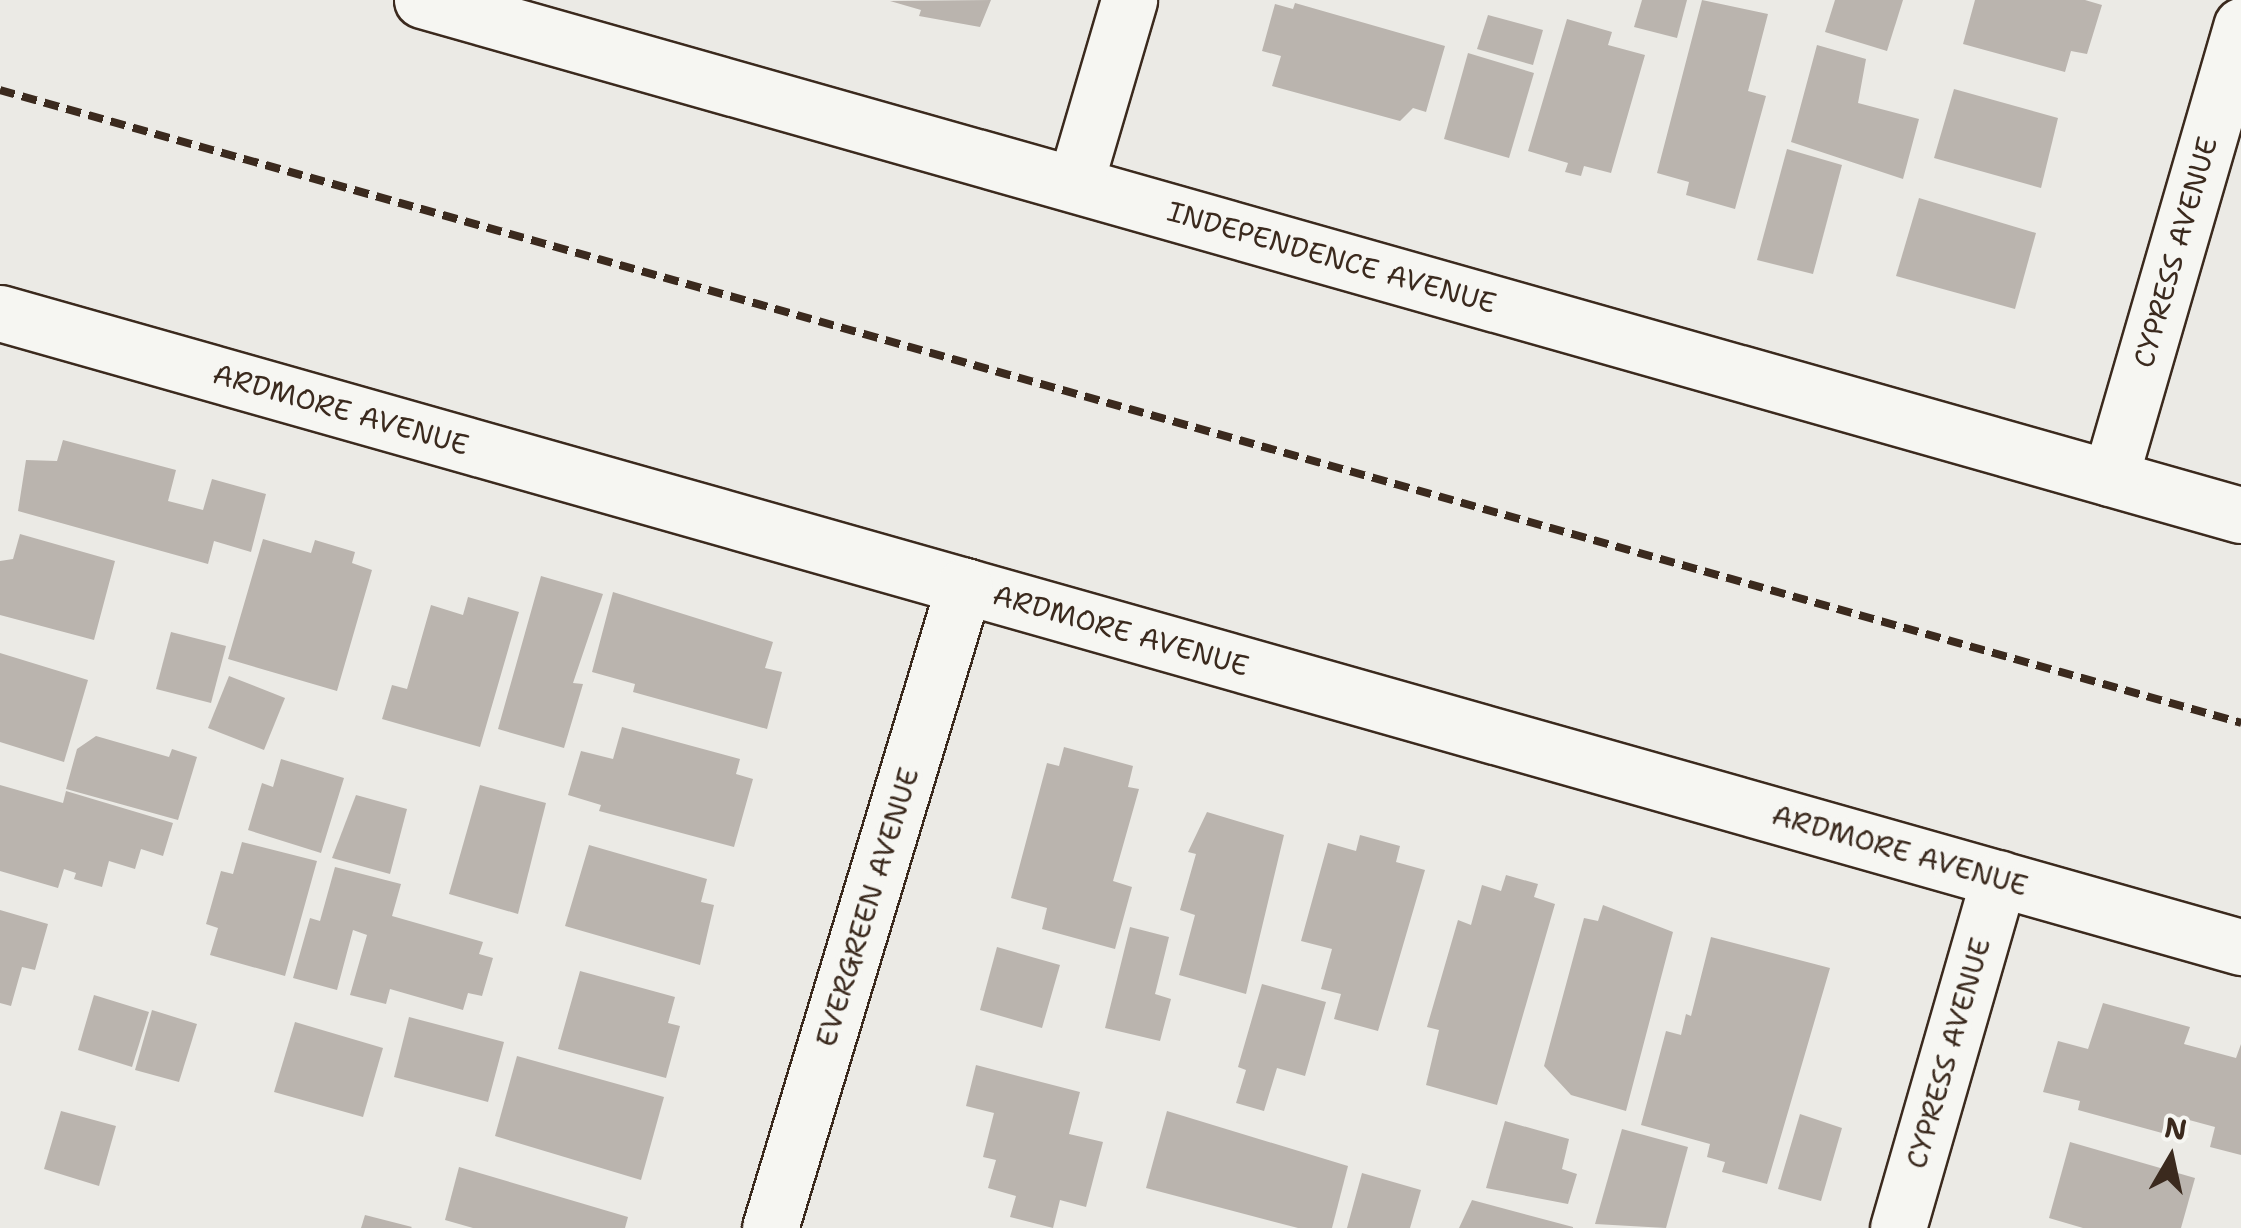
<!DOCTYPE html>
<html>
<head>
<meta charset="utf-8">
<style>
  body { margin:0 }
  #map { position:relative; width:2241px; height:1228px; overflow:hidden; background:#ebeae5; font-family:"Shantell Sans",sans-serif }
  div>[style] { position:absolute }
  .building>* { inset:0; background:#bab4ae }
  .roads { filter:drop-shadow(2px 0 #3b2a1e) drop-shadow(-2px 0 #3b2a1e) drop-shadow(0 2px #3b2a1e) drop-shadow(0 -2px #3b2a1e) }
  .minor>* { height:55px; margin:-27.5px; padding:0 27.5px; transform-origin:27.5px; border-radius:27.5px; background:#f6f6f2 }
  .rail>* { height:8px; margin-top:-4px; transform-origin:0; background:repeating-linear-gradient(90deg,#3b2a1e 0 15px,transparent 0 23px) }
  span { translate:-50% -50%; white-space:nowrap; text-align:center; line-height:1.15; -webkit-text-stroke:9px #f6f6f2; paint-order:stroke }
  .street-label { font-size:28px; color:#3b2a1e }
  .north { position:absolute; left:2121px; top:1108px; width:100px; height:100px; -webkit-text-stroke:8px #f6f6f2; paint-order:stroke; rotate:9deg; font-size:28px; font-weight:700; line-height:40px; text-align:center; color:#3b2a1e }
  .north::after { content:''; display:block; margin:auto; width:35px; height:45px; background:#3b2a1e; clip-path:polygon(50% 0,100% 100%,50% 72%,0 100%) }
</style>
</head>
<body>
<div id="map">
  <div class="building">
    <div style="clip-path:polygon(991px 0,980px 27px,919px 16px,921px 10px,890px 1px)"></div>
    <div style="clip-path:polygon(1642px 0,1687px 0,1677px 38px,1634px 27px)"></div>
    <div style="clip-path:polygon(1702px 0,1768px 14px,1748px 91px,1766px 96px,1735px 209px,1686px 195px,1689px 182px,1657px 173px)"></div>
    <div style="clip-path:polygon(1835px 0,1903px 0,1887px 51px,1825px 32px)"></div>
    <div style="clip-path:polygon(1975px 0,2085px 0,2102px 5px,2087px 54px,2071px 51px,2065px 72px,1963px 44px)"></div>
    <div style="clip-path:polygon(1295px 3px,1445px 46px,1426px 112px,1413px 108px,1400px 121px,1272px 86px,1281px 56px,1262px 51px,1275px 4px,1293px 9px)"></div>
    <div style="clip-path:polygon(1488px 15px,1543px 30px,1533px 65px,1477px 49px)"></div>
    <div style="clip-path:polygon(1567px 19px,1612px 32px,1608px 45px,1645px 55px,1611px 173px,1584px 166px,1581px 176px,1565px 172px,1568px 163px,1528px 151px)"></div>
    <div style="clip-path:polygon(1817px 45px,1866px 59px,1858px 103px,1919px 119px,1903px 179px,1791px 142px)"></div>
    <div style="clip-path:polygon(1468px 53px,1534px 73px,1509px 158px,1444px 139px)"></div>
    <div style="clip-path:polygon(1954px 89px,2058px 118px,2041px 188px,1934px 158px)"></div>
    <div style="clip-path:polygon(1787px 149px,1842px 165px,1813px 274px,1757px 260px)"></div>
    <div style="clip-path:polygon(1919px 198px,2036px 233px,2015px 309px,1896px 276px)"></div>
    <div style="clip-path:polygon(63px 440px,176px 470px,168px 501px,203px 510px,212px 479px,266px 494px,251px 552px,214px 541px,208px 564px,18px 511px,26px 460px,57px 461px)"></div>
    <div style="clip-path:polygon(20px 534px,115px 561px,94px 640px,0 615px,0 561px,13px 559px)"></div>
    <div style="clip-path:polygon(263px 539px,311px 553px,315px 540px,355px 552px,352px 563px,372px 570px,337px 691px,228px 659px)"></div>
    <div style="clip-path:polygon(541px 576px,603px 594px,573px 683px,583px 684px,564px 748px,498px 729px)"></div>
    <div style="clip-path:polygon(613px 592px,773px 642px,765px 668px,782px 672px,767px 729px,633px 692px,635px 684px,592px 672px)"></div>
    <div style="clip-path:polygon(468px 597px,519px 612px,480px 747px,382px 719px,392px 685px,407px 689px,431px 605px,463px 615px)"></div>
    <div style="clip-path:polygon(171px 632px,226px 646px,211px 703px,156px 689px)"></div>
    <div style="clip-path:polygon(0 653px,88px 680px,64px 762px,0 742px)"></div>
    <div style="clip-path:polygon(229px 676px,285px 698px,264px 750px,208px 728px)"></div>
    <div style="clip-path:polygon(622px 727px,740px 759px,736px 774px,753px 779px,734px 847px,599px 811px,601px 805px,568px 795px,581px 751px,613px 759px)"></div>
    <div style="clip-path:polygon(96px 736px,169px 757px,172px 749px,197px 757px,178px 820px,66px 789px,77px 749px)"></div>
    <div style="clip-path:polygon(1064px 747px,1133px 766px,1128px 787px,1139px 789px,1113px 881px,1132px 887px,1115px 949px,1042px 929px,1047px 908px,1011px 898px,1047px 763px,1059px 766px)"></div>
    <div style="clip-path:polygon(281px 759px,344px 778px,321px 853px,248px 830px,262px 783px,273px 787px)"></div>
    <div style="clip-path:polygon(0 785px,63px 803px,66px 791px,173px 823px,163px 856px,141px 849px,135px 869px,109px 861px,102px 887px,74px 879px,76px 873px,64px 869px,58px 888px,0 871px)"></div>
    <div style="clip-path:polygon(480px 785px,546px 803px,518px 914px,449px 894px)"></div>
    <div style="clip-path:polygon(356px 795px,407px 809px,390px 874px,332px 858px)"></div>
    <div style="clip-path:polygon(1207px 812px,1284px 835px,1246px 994px,1179px 975px,1195px 915px,1180px 910px,1196px 854px,1188px 852px)"></div>
    <div style="clip-path:polygon(1360px 835px,1400px 846px,1396px 862px,1425px 870px,1378px 1031px,1334px 1019px,1341px 994px,1321px 989px,1332px 949px,1301px 941px,1328px 843px,1356px 851px)"></div>
    <div style="clip-path:polygon(242px 842px,317px 861px,285px 976px,210px 955px,218px 928px,206px 924px,221px 871px,233px 874px)"></div>
    <div style="clip-path:polygon(589px 845px,707px 879px,701px 902px,714px 905px,700px 965px,565px 926px)"></div>
    <div style="clip-path:polygon(335px 867px,401px 884px,392px 916px,483px 942px,479px 954px,493px 958px,482px 996px,468px 993px,463px 1010px,390px 989px,386px 1004px,350px 995px,367px 935px,353px 930px,337px 990px,293px 978px,310px 918px,320px 921px)"></div>
    <div style="clip-path:polygon(1506px 875px,1538px 884px,1534px 897px,1555px 904px,1497px 1105px,1426px 1085px,1439px 1030px,1427px 1027px,1458px 920px,1471px 925px,1482px 885px,1501px 891px)"></div>
    <div style="clip-path:polygon(1603px 905px,1673px 932px,1626px 1111px,1571px 1095px,1544px 1066px,1584px 918px,1598px 921px)"></div>
    <div style="clip-path:polygon(0 910px,48px 924px,35px 970px,22px 967px,11px 1006px,0 1003px)"></div>
    <div style="clip-path:polygon(1130px 927px,1169px 937px,1155px 994px,1171px 999px,1160px 1041px,1105px 1028px)"></div>
    <div style="clip-path:polygon(1711px 937px,1830px 968px,1767px 1184px,1722px 1172px,1725px 1162px,1707px 1157px,1710px 1144px,1641px 1125px,1666px 1031px,1681px 1035px,1686px 1014px,1691px 1016px)"></div>
    <div style="clip-path:polygon(997px 947px,1060px 965px,1042px 1028px,980px 1010px)"></div>
    <div style="clip-path:polygon(580px 971px,675px 997px,668px 1023px,680px 1026px,666px 1078px,558px 1049px)"></div>
    <div style="clip-path:polygon(1262px 984px,1326px 1002px,1305px 1076px,1277px 1068px,1264px 1111px,1236px 1103px,1246px 1070px,1238px 1067px)"></div>
    <div style="clip-path:polygon(94px 995px,149px 1012px,132px 1067px,78px 1050px)"></div>
    <div style="clip-path:polygon(2103px 1003px,2190px 1027px,2184px 1044px,2236px 1058px,2241px 1044px,2241px 1155px,2210px 1147px,2215px 1127px,2167px 1114px,2162px 1133px,2078px 1110px,2080px 1101px,2043px 1092px,2058px 1041px,2088px 1049px)"></div>
    <div style="clip-path:polygon(152px 1010px,197px 1024px,179px 1082px,135px 1070px)"></div>
    <div style="clip-path:polygon(409px 1017px,504px 1042px,488px 1102px,394px 1077px)"></div>
    <div style="clip-path:polygon(295px 1022px,383px 1048px,363px 1117px,274px 1092px)"></div>
    <div style="clip-path:polygon(517px 1056px,664px 1097px,641px 1180px,495px 1136px)"></div>
    <div style="clip-path:polygon(976px 1065px,1080px 1092px,1069px 1134px,1103px 1142px,1086px 1207px,1060px 1200px,1053px 1228px,1010px 1217px,1016px 1196px,988px 1188px,996px 1160px,983px 1157px,994px 1113px,966px 1106px)"></div>
    <div style="clip-path:polygon(61px 1111px,116px 1126px,99px 1186px,44px 1169px)"></div>
    <div style="clip-path:polygon(1167px 1111px,1348px 1166px,1332px 1228px,1298px 1228px,1146px 1188px)"></div>
    <div style="clip-path:polygon(1800px 1114px,1842px 1128px,1821px 1201px,1778px 1189px)"></div>
    <div style="clip-path:polygon(1505px 1121px,1569px 1139px,1562px 1169px,1577px 1174px,1568px 1204px,1486px 1188px)"></div>
    <div style="clip-path:polygon(1622px 1129px,1688px 1147px,1666px 1228px,1595px 1224px)"></div>
    <div style="clip-path:polygon(2070px 1142px,2195px 1178px,2181px 1228px,2083px 1228px,2049px 1218px)"></div>
    <div style="clip-path:polygon(459px 1167px,628px 1217px,625px 1228px,473px 1228px,445px 1220px)"></div>
    <div style="clip-path:polygon(1362px 1173px,1421px 1190px,1410px 1228px,1347px 1228px)"></div>
    <div style="clip-path:polygon(1472px 1200px,1573px 1227px,1573px 1228px,1459px 1228px)"></div>
    <div style="clip-path:polygon(365px 1215px,412px 1227px,411px 1228px,361px 1228px)"></div>
  </div>
  <div class="roads">
    <div class="minor">
      <div style="left:422px;top:0;width:1890px;rotate:15.81deg"></div>
      <div style="left:1075px;top:184px;width:192px;rotate:-73.6deg"></div>
      <div style="left:0;top:313px;width:2329px;rotate:15.8deg"></div>
      <div style="left:2110px;top:478px;width:471px;rotate:-73.8deg"></div>
      <div style="left:770px;top:1228px;width:671px;rotate:-73.19deg"></div>
      <div style="left:1898px;top:1228px;width:364px;rotate:-73.9deg"></div>
    </div>
  </div>
  <div class="rail">
    <div style="left:0;top:90px;width:2329px;rotate:15.77deg"></div>
  </div>
  <div class="street-label">
    <span style="left:2175px;top:252px;rotate:-74deg">CYPRESS AVENUE</span>
    <span style="left:1332px;top:257px;rotate:16deg">INDEPENDENCE AVENUE</span>
    <span style="left:341px;top:409px;rotate:16deg">ARDMORE AVENUE</span>
    <span style="left:1121px;top:630px;rotate:16deg">ARDMORE AVENUE</span>
    <span style="left:1900px;top:850px;rotate:16deg">ARDMORE AVENUE</span>
    <span style="left:867px;top:907px;rotate:-73deg">EVERGREEN AVENUE</span>
    <span style="left:1948px;top:1053px;rotate:-74deg">CYPRESS AVENUE</span>
  </div>
  <div class="north">N</div>
</div>
</body>
</html>
